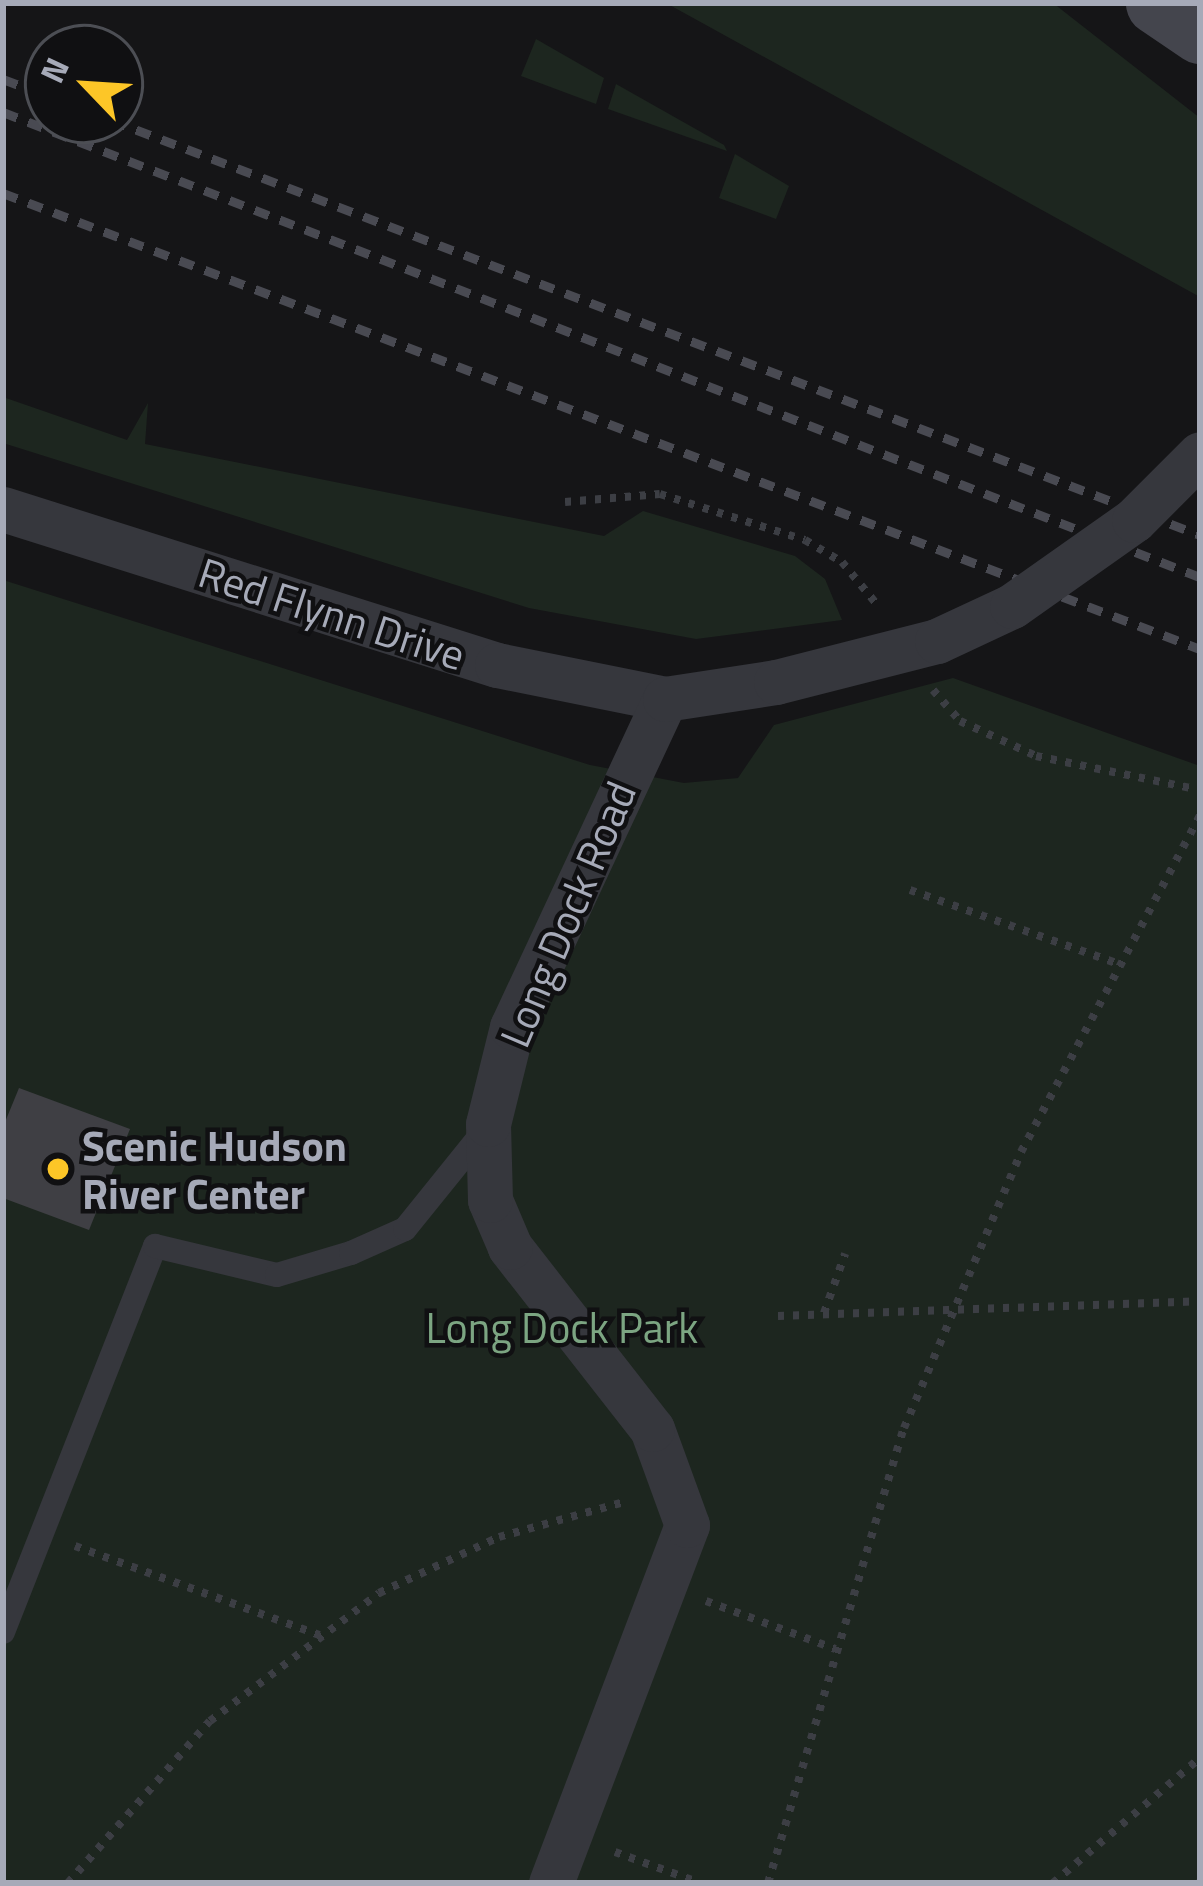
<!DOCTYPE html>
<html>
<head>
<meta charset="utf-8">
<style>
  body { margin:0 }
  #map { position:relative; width:1203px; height:1886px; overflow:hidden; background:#151517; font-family:"Titillium Web",sans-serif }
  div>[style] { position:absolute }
  .green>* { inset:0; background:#1d261f }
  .building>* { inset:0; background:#3f3f44 }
  .path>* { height:8px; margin-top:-4px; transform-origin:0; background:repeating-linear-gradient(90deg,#3c3e44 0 6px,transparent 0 15px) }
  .lane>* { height:24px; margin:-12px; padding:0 12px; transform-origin:12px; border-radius:12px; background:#36373d }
  .street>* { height:45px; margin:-22.5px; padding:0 22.5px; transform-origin:22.5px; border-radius:22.5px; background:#36373d }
  .secondary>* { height:63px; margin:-31.5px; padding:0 31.5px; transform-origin:31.5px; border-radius:31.5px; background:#44454d }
  .rail>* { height:9px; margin-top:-4.5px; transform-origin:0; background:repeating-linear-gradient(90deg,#494a52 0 15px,transparent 0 27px) }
  .street-bridge>* { height:45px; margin:-22.5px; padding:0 22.5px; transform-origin:22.5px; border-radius:22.5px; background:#36373d }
  .dots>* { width:33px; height:33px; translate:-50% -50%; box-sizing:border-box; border:6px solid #101012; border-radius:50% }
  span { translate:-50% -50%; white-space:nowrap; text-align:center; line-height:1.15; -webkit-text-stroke:9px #101012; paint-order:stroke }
  .street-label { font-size:42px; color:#a6aab8 }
  .poi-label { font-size:42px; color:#a6aab8; font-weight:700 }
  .left { translate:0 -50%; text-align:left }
  .park-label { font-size:42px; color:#7ca582 }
  .frame { position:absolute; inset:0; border:6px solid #a6aab8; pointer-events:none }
  .north { position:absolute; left:24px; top:24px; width:120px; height:120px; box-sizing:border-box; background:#101012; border:3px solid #4c4e54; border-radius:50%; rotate:295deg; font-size:33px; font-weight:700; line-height:48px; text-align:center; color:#a6aab8 }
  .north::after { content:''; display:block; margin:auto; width:42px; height:54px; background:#fdc627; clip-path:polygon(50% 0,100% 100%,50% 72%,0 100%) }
</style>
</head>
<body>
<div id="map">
  <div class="green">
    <div style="clip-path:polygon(666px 3px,1053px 3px,1200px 118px,1200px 297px)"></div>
    <div style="clip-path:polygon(536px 39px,604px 78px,596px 104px,521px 76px)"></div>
    <div style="clip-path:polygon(616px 84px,724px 145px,727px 151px,608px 109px)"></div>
    <div style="clip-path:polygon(735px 154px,789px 186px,776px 219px,719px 198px)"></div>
    <div style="clip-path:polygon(3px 397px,127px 440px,148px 403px,145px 444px,604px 536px,643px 511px,795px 556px,825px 579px,842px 620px,696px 639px,529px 608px,3px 443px)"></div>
    <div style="clip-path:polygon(3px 580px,590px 765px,684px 783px,738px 778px,774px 725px,953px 678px,1200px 766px,1200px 1883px,3px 1883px)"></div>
  </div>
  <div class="building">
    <div style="clip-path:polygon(19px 1088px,130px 1129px,89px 1230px,3px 1198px,3px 1127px)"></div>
  </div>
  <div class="path">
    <div style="left:565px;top:502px;width:95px;rotate:-4.8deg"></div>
    <div style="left:660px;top:494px;width:152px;rotate:17.6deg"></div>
    <div style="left:805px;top:540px;width:43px;rotate:30.7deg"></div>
    <div style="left:842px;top:562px;width:58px;rotate:50.6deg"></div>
    <div style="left:933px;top:690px;width:41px;rotate:48.9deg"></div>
    <div style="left:960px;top:721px;width:84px;rotate:24.7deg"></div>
    <div style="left:1036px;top:756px;width:167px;rotate:11.7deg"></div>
    <div style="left:910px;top:890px;width:222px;rotate:19.5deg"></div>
    <div style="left:824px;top:1313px;width:63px;rotate:-70.4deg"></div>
    <div style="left:778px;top:1316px;width:422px;rotate:-2deg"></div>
    <div style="left:75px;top:1546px;width:260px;rotate:20deg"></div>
    <div style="left:706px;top:1601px;width:138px;rotate:20.4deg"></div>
    <div style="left:615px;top:1852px;width:90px;rotate:20deg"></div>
    <div style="left:68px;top:1883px;width:215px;rotate:-48.8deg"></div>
    <div style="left:210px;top:1721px;width:212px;rotate:-37.1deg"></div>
    <div style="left:379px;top:1593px;width:132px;rotate:-25deg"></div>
    <div style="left:499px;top:1537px;width:134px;rotate:-15.6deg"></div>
    <div style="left:768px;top:1883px;width:475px;rotate:-73.4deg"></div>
    <div style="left:904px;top:1428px;width:300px;rotate:-67deg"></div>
    <div style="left:1021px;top:1152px;width:381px;rotate:-62deg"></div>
    <div style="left:1053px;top:1883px;width:193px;rotate:-40.4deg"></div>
    <div style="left:1199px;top:1883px;width:2px;rotate:-63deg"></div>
  </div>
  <div class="lane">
    <div style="left:3px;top:1632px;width:415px;rotate:-68.5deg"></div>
    <div style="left:155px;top:1246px;width:125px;rotate:13.4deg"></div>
    <div style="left:277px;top:1275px;width:77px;rotate:-16.6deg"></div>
    <div style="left:351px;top:1253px;width:59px;rotate:-24deg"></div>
    <div style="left:405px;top:1229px;width:119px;rotate:-51.1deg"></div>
  </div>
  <div class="street">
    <div style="left:3px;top:509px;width:518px;rotate:17.53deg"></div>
    <div style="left:497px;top:665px;width:171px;rotate:11.4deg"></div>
    <div style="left:551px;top:1883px;width:383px;rotate:-69.2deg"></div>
    <div style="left:687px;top:1525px;width:102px;rotate:-110deg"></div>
    <div style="left:652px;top:1429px;width:231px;rotate:-128deg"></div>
    <div style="left:510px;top:1247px;width:51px;rotate:-113.1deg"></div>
    <div style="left:490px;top:1200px;width:76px;rotate:-91.5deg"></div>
    <div style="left:488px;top:1124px;width:100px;rotate:-76.1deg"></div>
    <div style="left:512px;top:1027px;width:362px;rotate:-65deg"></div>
    <div style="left:665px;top:699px;width:112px;rotate:-8.7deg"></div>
  </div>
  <div class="secondary">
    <div style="left:1157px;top:3px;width:52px;rotate:34deg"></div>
  </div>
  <div class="rail">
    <div style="left:3px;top:79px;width:48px;rotate:20.7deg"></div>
    <div style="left:3px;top:112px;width:1284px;rotate:21.23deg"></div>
    <div style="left:111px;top:120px;width:1165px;rotate:20.86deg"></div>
    <div style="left:3px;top:193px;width:1281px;rotate:20.85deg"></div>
  </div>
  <div class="street-bridge">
    <div style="left:776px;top:682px;width:166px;rotate:-14.3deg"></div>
    <div style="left:937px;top:641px;width:83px;rotate:-25deg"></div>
    <div style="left:1012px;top:606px;width:149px;rotate:-35.2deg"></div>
    <div style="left:1134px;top:520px;width:93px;rotate:-45deg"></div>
  </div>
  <div class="dots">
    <div style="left:58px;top:1169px;background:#fdc627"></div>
  </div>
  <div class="street-label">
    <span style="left:332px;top:613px;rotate:18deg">Red Flynn Drive</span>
    <span style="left:567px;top:914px;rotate:-67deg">Long Dock Road</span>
  </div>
  <div class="poi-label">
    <span class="left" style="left:82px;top:1169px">Scenic Hudson<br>River Center</span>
  </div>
  <div class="park-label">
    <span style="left:562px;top:1327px">Long Dock Park</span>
  </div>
  <div class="frame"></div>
  <div class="north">N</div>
</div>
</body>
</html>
